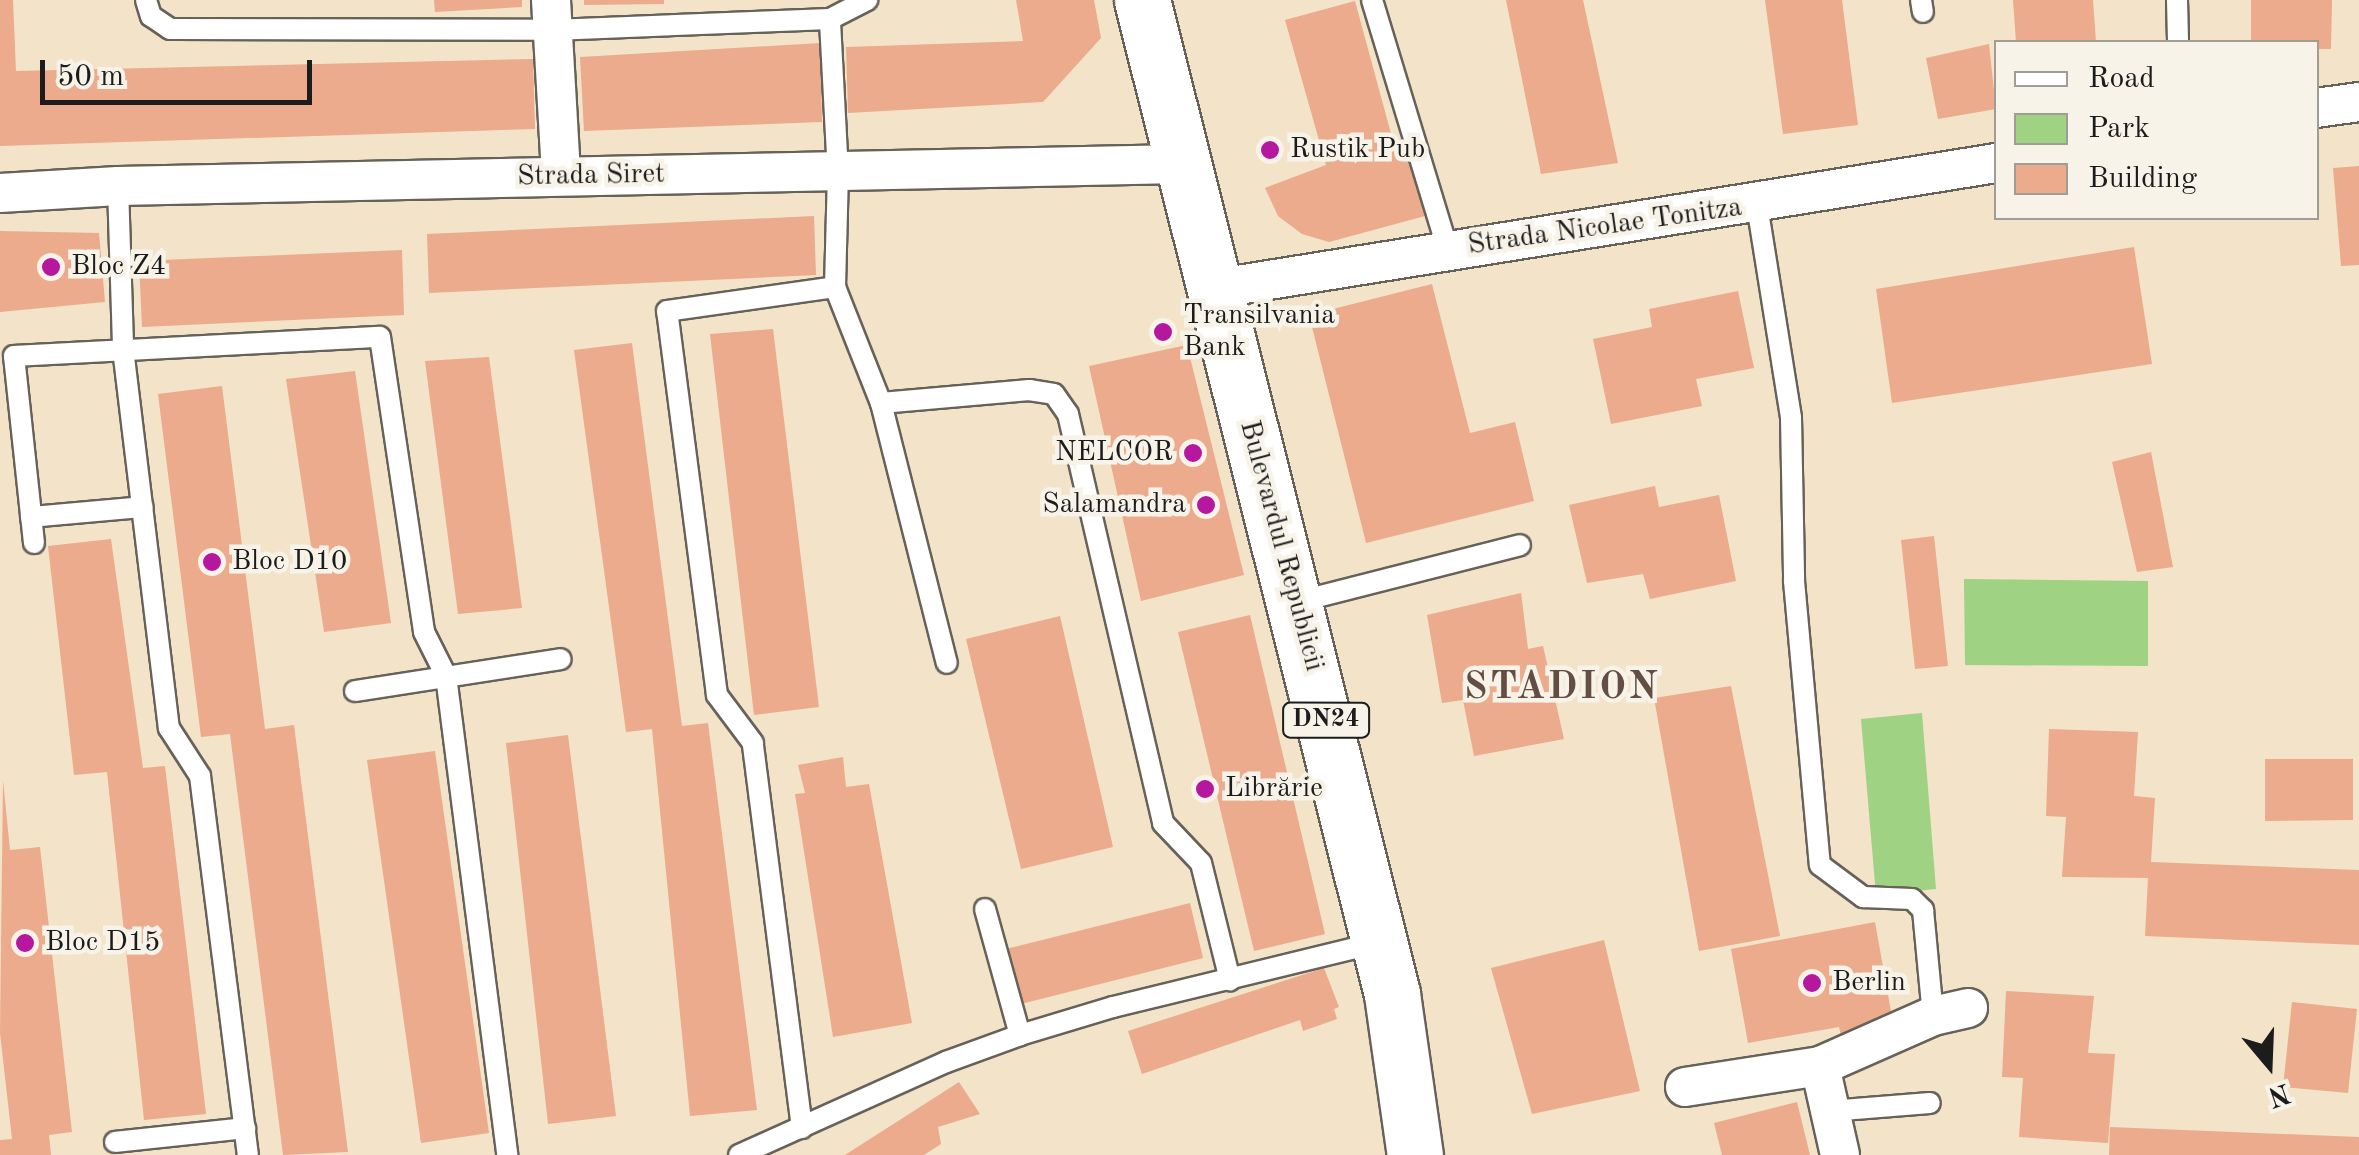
<!DOCTYPE html>
<html>
<head>
<meta charset="utf-8">
<style>
  body { margin:0 }
  #map { position:relative; width:2359px; height:1155px; overflow:hidden; background:#f2e3c9; font-family:"Old Standard TT",serif }
  div>[style] { position:absolute }
  .green>* { inset:0; background:#9fd282 }
  .building>* { inset:0; background:#ebab8c }
  .roads { filter:drop-shadow(2px 0 #676259) drop-shadow(-2px 0 #676259) drop-shadow(0 2px #676259) drop-shadow(0 -2px #676259) }
  .lane>* { height:20px; margin:-10px; padding:0 10px; transform-origin:10px; border-radius:10px; background:#fff }
  .street>* { height:38px; margin:-19px; padding:0 19px; transform-origin:19px; border-radius:19px; background:#fff }
  .primary>* { height:55px; margin:-27.5px; padding:0 27.5px; transform-origin:27.5px; border-radius:27.5px; background:#fff }
  .dots>* { width:28px; height:28px; translate:-50% -50%; box-sizing:border-box; border:5px solid #f7f3e8; border-radius:50% }
  span { translate:-50% -50%; white-space:nowrap; text-align:center; line-height:1.15; -webkit-text-stroke:9px #f7f3e8; paint-order:stroke }
  .shield-label span { padding:2px 8px; background:#f7f3e8; border:2px solid; border-radius:8px; -webkit-text-stroke-width:0 }
  .shield-label { font-size:25px; color:#1c1c1c; font-weight:700 }
  .poi-label { font-size:28px; color:#1c1c1c }
  .left { translate:0 -50%; text-align:left }
  .right { translate:-100% -50%; text-align:right }
  .street-label { font-size:28px; color:#1c1c1c }
  .district-label { font-size:38px; color:#644e43; font-weight:700; letter-spacing:2.5px }
  .legend { position:absolute; left:1994px; top:40px; width:325px; height:180px; box-sizing:border-box; background:#f7f3e8; border:2px solid #9f9d96; margin:0; padding:12px 18px; list-style:none; font-size:30px; color:#1c1c1c }
  .legend li { display:flex; align-items:center; gap:20px; height:50px }
  .legend b { width:50px; border:2px solid #9f9d96 }
  .north { position:absolute; left:2219px; top:1015px; width:100px; height:100px; -webkit-text-stroke:8px #f7f3e8; paint-order:stroke; rotate:161deg; font-size:28px; font-weight:700; line-height:40px; text-align:center; color:#1c1c1c }
  .north::after { content:''; display:block; margin:auto; width:35px; height:45px; background:#1c1c1c; clip-path:polygon(50% 0,100% 100%,50% 72%,0 100%) }
  .scale { position:absolute; left:40px; top:60px; width:272px; height:45px; box-sizing:border-box; border:5px solid #1c1c1c; border-top:0; padding-left:12px; font-size:30px; line-height:35px; white-space:nowrap; color:#1c1c1c; -webkit-text-stroke:8px #f7f3e8; paint-order:stroke }
</style>
</head>
<body>
<div id="map">
  <div class="green">
    <div style="clip-path:polygon(1964px 579px,2148px 581px,2148px 666px,1965px 665px)"></div>
    <div style="clip-path:polygon(1922px 713px,1936px 889px,1876px 895px,1861px 719px)"></div>
  </div>
  <div class="building">
    <div style="clip-path:polygon(0 0,13px 0,16px 71px,533px 59px,535px 129px,0 146px)"></div>
    <div style="clip-path:polygon(434px 0,522px 0,522px 7px,435px 12px)"></div>
    <div style="clip-path:polygon(584px 0,664px 0,664px 4px,584px 5px)"></div>
    <div style="clip-path:polygon(1016px 0,1094px 0,1101px 38px,1043px 102px,848px 113px,846px 47px,1023px 41px)"></div>
    <div style="clip-path:polygon(1506px 0,1583px 0,1618px 163px,1541px 174px)"></div>
    <div style="clip-path:polygon(1765px 0,1842px 0,1858px 125px,1783px 134px)"></div>
    <div style="clip-path:polygon(2013px 0,2093px 0,2096px 42px,2016px 42px)"></div>
    <div style="clip-path:polygon(2251px 0,2332px 0,2331px 49px,2316px 49px,2316px 42px,2251px 42px)"></div>
    <div style="clip-path:polygon(1355px 1px,1393px 141px,1405px 138px,1425px 216px,1329px 242px,1302px 234px,1278px 216px,1265px 188px,1326px 165px,1285px 20px)"></div>
    <div style="clip-path:polygon(820px 43px,822px 122px,584px 131px,580px 57px)"></div>
    <div style="clip-path:polygon(1989px 44px,1996px 109px,1938px 119px,1926px 58px)"></div>
    <div style="clip-path:polygon(2359px 166px,2359px 265px,2341px 266px,2333px 168px)"></div>
    <div style="clip-path:polygon(814px 216px,816px 275px,429px 293px,427px 234px)"></div>
    <div style="clip-path:polygon(0 231px,99px 233px,105px 302px,0 312px)"></div>
    <div style="clip-path:polygon(2134px 247px,2152px 364px,1892px 403px,1876px 289px)"></div>
    <div style="clip-path:polygon(402px 250px,404px 315px,142px 327px,139px 261px)"></div>
    <div style="clip-path:polygon(1432px 284px,1470px 433px,1515px 422px,1534px 501px,1366px 543px,1309px 315px)"></div>
    <div style="clip-path:polygon(1738px 291px,1754px 368px,1696px 379px,1702px 406px,1611px 424px,1593px 339px,1652px 327px,1649px 309px)"></div>
    <div style="clip-path:polygon(773px 329px,819px 707px,754px 715px,710px 334px)"></div>
    <div style="clip-path:polygon(632px 343px,682px 726px,708px 723px,757px 1110px,690px 1116px,652px 729px,626px 732px,574px 350px)"></div>
    <div style="clip-path:polygon(1187px 345px,1244px 575px,1141px 601px,1089px 366px)"></div>
    <div style="clip-path:polygon(489px 357px,522px 608px,458px 614px,425px 361px)"></div>
    <div style="clip-path:polygon(355px 371px,391px 623px,324px 632px,286px 379px)"></div>
    <div style="clip-path:polygon(222px 386px,265px 729px,294px 725px,348px 1152px,283px 1155px,230px 734px,201px 737px,158px 394px)"></div>
    <div style="clip-path:polygon(2151px 452px,2173px 567px,2137px 572px,2112px 462px)"></div>
    <div style="clip-path:polygon(1655px 486px,1659px 507px,1719px 495px,1736px 581px,1650px 599px,1643px 574px,1587px 583px,1569px 505px)"></div>
    <div style="clip-path:polygon(1934px 536px,1948px 666px,1915px 669px,1901px 540px)"></div>
    <div style="clip-path:polygon(111px 539px,143px 768px,165px 766px,206px 1114px,144px 1120px,107px 772px,74px 775px,48px 546px)"></div>
    <div style="clip-path:polygon(1521px 593px,1528px 649px,1543px 646px,1564px 739px,1474px 756px,1463px 700px,1442px 703px,1427px 615px)"></div>
    <div style="clip-path:polygon(1250px 615px,1325px 934px,1254px 951px,1178px 632px)"></div>
    <div style="clip-path:polygon(1060px 616px,1113px 847px,1021px 869px,966px 639px)"></div>
    <div style="clip-path:polygon(1731px 686px,1780px 936px,1699px 951px,1654px 698px)"></div>
    <div style="clip-path:polygon(2049px 729px,2138px 732px,2134px 796px,2155px 798px,2151px 862px,2359px 870px,2359px 945px,2145px 936px,2148px 878px,2062px 877px,2066px 817px,2046px 816px)"></div>
    <div style="clip-path:polygon(568px 735px,616px 1116px,548px 1124px,506px 743px)"></div>
    <div style="clip-path:polygon(435px 751px,489px 1133px,421px 1143px,367px 760px)"></div>
    <div style="clip-path:polygon(843px 757px,846px 787px,869px 784px,912px 1023px,833px 1037px,795px 794px,805px 793px,798px 765px)"></div>
    <div style="clip-path:polygon(2265px 759px,2353px 759px,2353px 820px,2265px 821px)"></div>
    <div style="clip-path:polygon(3px 780px,10px 850px,40px 847px,72px 1132px,49px 1135px,51px 1155px,0 1155px,0 1140px,12px 1139px,0 1033px)"></div>
    <div style="clip-path:polygon(1190px 903px,1203px 958px,1017px 1005px,1002px 950px)"></div>
    <div style="clip-path:polygon(1875px 922px,1892px 1017px,1867px 1022px,1869px 1031px,1841px 1036px,1839px 1027px,1748px 1043px,1731px 949px)"></div>
    <div style="clip-path:polygon(1604px 940px,1640px 1091px,1532px 1114px,1491px 968px)"></div>
    <div style="clip-path:polygon(1324px 968px,1339px 1007px,1334px 1009px,1337px 1019px,1303px 1031px,1300px 1020px,1142px 1074px,1128px 1031px)"></div>
    <div style="clip-path:polygon(2006px 991px,2094px 996px,2088px 1053px,2115px 1054px,2108px 1143px,2019px 1137px,2023px 1078px,2002px 1077px)"></div>
    <div style="clip-path:polygon(2292px 1002px,2357px 1009px,2348px 1093px,2283px 1087px)"></div>
    <div style="clip-path:polygon(959px 1082px,980px 1114px,938px 1127px,941px 1144px,924px 1155px,845px 1155px)"></div>
    <div style="clip-path:polygon(1797px 1102px,1810px 1155px,1722px 1155px,1714px 1123px)"></div>
    <div style="clip-path:polygon(2110px 1127px,2359px 1137px,2359px 1155px,2109px 1155px)"></div>
  </div>
  <div class="roads">
    <div class="lane">
      <div style="left:146px;top:0;width:17px;rotate:73deg"></div>
      <div style="left:151px;top:16px;width:23px;rotate:34deg"></div>
      <div style="left:170px;top:29px;width:383px;rotate:0.1deg"></div>
      <div style="left:553px;top:30px;width:277px;rotate:-2.3deg"></div>
      <div style="left:830px;top:19px;width:42px;rotate:-27.2deg"></div>
      <div style="left:1372px;top:0;width:261px;rotate:73.1deg"></div>
      <div style="left:1921px;top:0;width:12px;rotate:81deg"></div>
      <div style="left:2177px;top:0;width:42px;rotate:88.6deg"></div>
      <div style="left:118px;top:186px;width:163px;rotate:88.2deg"></div>
      <div style="left:123px;top:349px;width:382px;rotate:83.1deg"></div>
      <div style="left:169px;top:728px;width:57px;rotate:57.1deg"></div>
      <div style="left:200px;top:776px;width:382px;rotate:82.8deg"></div>
      <div style="left:1757px;top:205px;width:216px;rotate:80.9deg"></div>
      <div style="left:1791px;top:418px;width:163px;rotate:88.9deg"></div>
      <div style="left:1794px;top:581px;width:285px;rotate:84.8deg"></div>
      <div style="left:1820px;top:865px;width:54px;rotate:36.7deg"></div>
      <div style="left:1863px;top:897px;width:49px;rotate:2.3deg"></div>
      <div style="left:1912px;top:899px;width:16px;rotate:45deg"></div>
      <div style="left:1923px;top:910px;width:106px;rotate:84.6deg"></div>
      <div style="left:835px;top:287px;width:125px;rotate:68.4deg"></div>
      <div style="left:881px;top:403px;width:149px;rotate:-5deg"></div>
      <div style="left:1029px;top:390px;width:25px;rotate:9deg"></div>
      <div style="left:1054px;top:394px;width:24px;rotate:55deg"></div>
      <div style="left:1068px;top:414px;width:420px;rotate:76.9deg"></div>
      <div style="left:1163px;top:823px;width:55px;rotate:46.5deg"></div>
      <div style="left:1201px;top:863px;width:121px;rotate:76.1deg"></div>
      <div style="left:881px;top:403px;width:268px;rotate:75.8deg"></div>
      <div style="left:31px;top:517px;width:112px;rotate:-5.1deg"></div>
      <div style="left:34px;top:543px;width:188px;rotate:-96.1deg"></div>
      <div style="left:14px;top:356px;width:366px;rotate:-3deg"></div>
      <div style="left:380px;top:337px;width:298px;rotate:81.5deg"></div>
      <div style="left:424px;top:632px;width:49px;rotate:63.4deg"></div>
      <div style="left:446px;top:676px;width:483px;rotate:82.7deg"></div>
      <div style="left:1297px;top:602px;width:230px;rotate:-14.3deg"></div>
      <div style="left:355px;top:691px;width:208px;rotate:-8.8deg"></div>
      <div style="left:985px;top:909px;width:131px;rotate:74.5deg"></div>
      <div style="left:1830px;top:1111px;width:100px;rotate:-4.6deg"></div>
      <div style="left:802px;top:1128px;width:388px;rotate:-97.3deg"></div>
      <div style="left:753px;top:743px;width:60px;rotate:-126.9deg"></div>
      <div style="left:717px;top:695px;width:387px;rotate:-97.4deg"></div>
      <div style="left:667px;top:311px;width:170px;rotate:-8.1deg"></div>
      <div style="left:835px;top:287px;width:113px;rotate:-88.5deg"></div>
      <div style="left:838px;top:174px;width:155px;rotate:-93deg"></div>
      <div style="left:115px;top:1142px;width:131px;rotate:-6.1deg"></div>
      <div style="left:739px;top:1155px;width:227px;rotate:-24.2deg"></div>
      <div style="left:946px;top:1062px;width:79px;rotate:-20deg"></div>
      <div style="left:1020px;top:1035px;width:97px;rotate:-16.8deg"></div>
      <div style="left:1113px;top:1007px;width:271px;rotate:-13.7deg"></div>
    </div>
    <div class="street">
      <div style="left:551px;top:0;width:176px;rotate:86.7deg"></div>
      <div style="left:2316px;top:108px;width:43px;rotate:-7.9deg"></div>
      <div style="left:0;top:193px;width:118px;rotate:-3.4deg"></div>
      <div style="left:118px;top:186px;width:1063px;rotate:-1.19deg"></div>
      <div style="left:1213px;top:289px;width:793px;rotate:-9.14deg"></div>
      <div style="left:1820px;top:1066px;width:91px;rotate:77.3deg"></div>
      <div style="left:1685px;top:1087px;width:137px;rotate:-8.8deg"></div>
      <div style="left:1820px;top:1066px;width:124px;rotate:-23.9deg"></div>
      <div style="left:1933px;top:1016px;width:36px;rotate:-13deg"></div>
    </div>
    <div class="primary">
      <div style="left:1142px;top:0;width:1025px;rotate:75.88deg"></div>
      <div style="left:1392px;top:994px;width:163px;rotate:81.9deg"></div>
    </div>
  </div>
  <div class="dots">
    <div style="left:1270px;top:150px;background:#b5179e"></div>
    <div style="left:51px;top:267px;background:#b5179e"></div>
    <div style="left:1163px;top:332px;background:#b5179e"></div>
    <div style="left:1193px;top:453px;background:#b5179e"></div>
    <div style="left:1206px;top:505px;background:#b5179e"></div>
    <div style="left:212px;top:562px;background:#b5179e"></div>
    <div style="left:1205px;top:789px;background:#b5179e"></div>
    <div style="left:25px;top:943px;background:#b5179e"></div>
    <div style="left:1812px;top:983px;background:#b5179e"></div>
  </div>
  <div class="shield-label">
    <span style="left:1326px;top:720px">DN24</span>
  </div>
  <div class="poi-label">
    <span class="left" style="left:1290px;top:150px">Rustik Pub</span>
    <span class="left" style="left:71px;top:267px">Bloc Z4</span>
    <span class="left" style="left:1183px;top:332px">Transilvania<br>Bank</span>
    <span class="right" style="left:1173px;top:453px">NELCOR</span>
    <span class="right" style="left:1186px;top:505px">Salamandra</span>
    <span class="left" style="left:232px;top:562px">Bloc D10</span>
    <span class="left" style="left:1225px;top:789px">Librărie</span>
    <span class="left" style="left:45px;top:943px">Bloc D15</span>
    <span class="left" style="left:1832px;top:983px">Berlin</span>
  </div>
  <div class="street-label">
    <span style="left:591px;top:176px;rotate:-1deg">Strada Siret</span>
    <span style="left:1605px;top:227px;rotate:-8deg">Strada Nicolae Tonitza</span>
    <span style="left:1281px;top:546px;rotate:75deg">Bulevardul Republicii</span>
  </div>
  <div class="district-label">
    <span style="left:1562px;top:689px">STADION</span>
  </div>
  <ul class="legend">
  <li><b style="height:12px;background:#fff"></b>Road</li>
  <li><b style="height:28px;background:#9fd282"></b>Park</li>
  <li><b style="height:28px;background:#ebab8c"></b>Building</li>
  </ul>
  <div class="north">N</div>
  <div class="scale">50 m</div>
</div>
</body>
</html>
